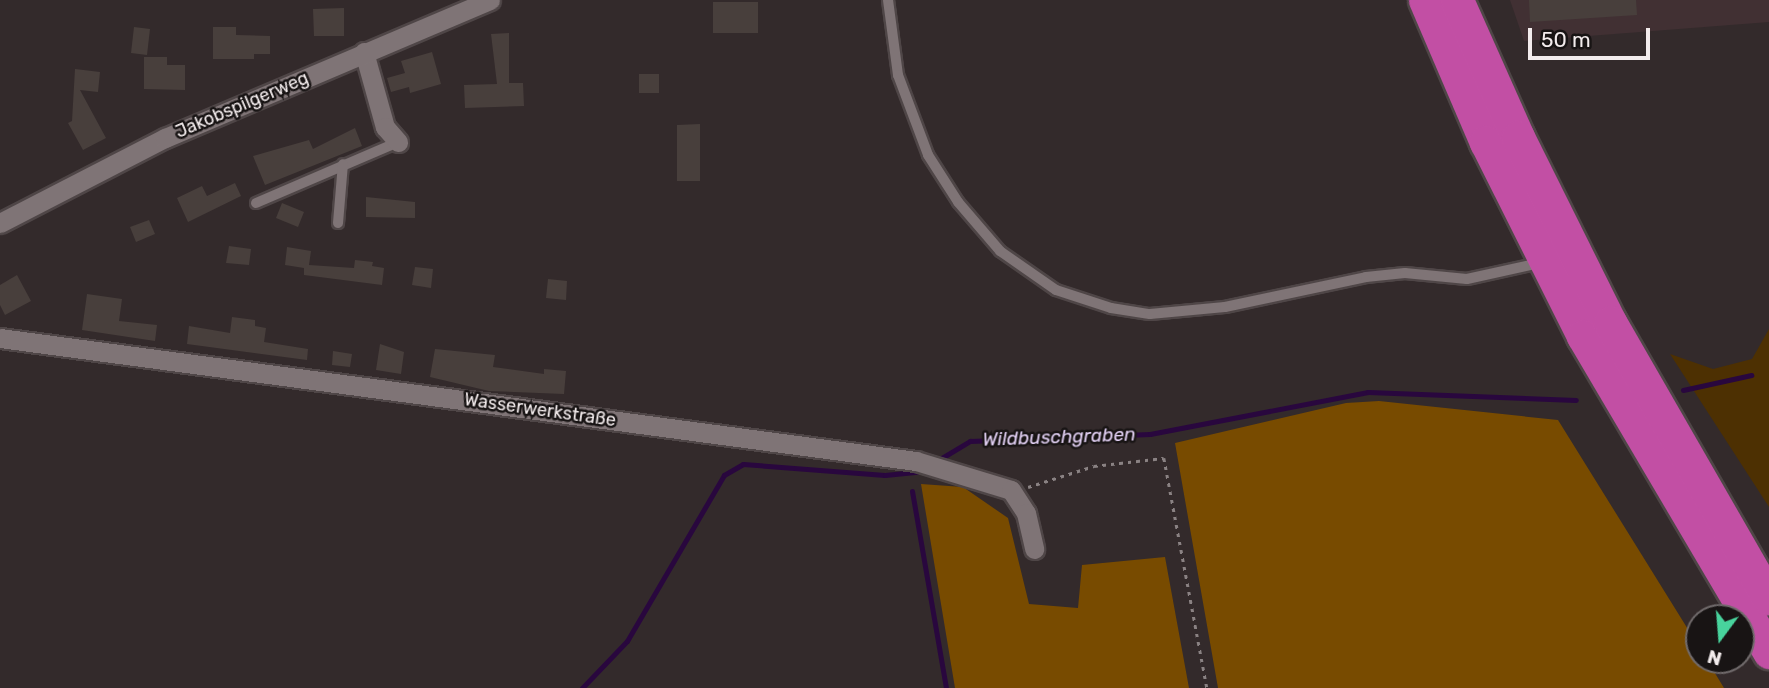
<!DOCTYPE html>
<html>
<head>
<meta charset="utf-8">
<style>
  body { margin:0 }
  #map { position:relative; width:1769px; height:688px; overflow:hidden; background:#332a2b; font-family:Rubik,sans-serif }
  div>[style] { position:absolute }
  .built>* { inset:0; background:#413033 }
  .green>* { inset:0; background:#4d3002 }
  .forest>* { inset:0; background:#784b00 }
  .stream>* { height:5px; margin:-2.5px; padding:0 2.5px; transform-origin:2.5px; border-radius:2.5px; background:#29073e }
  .building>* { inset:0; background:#483f3c }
  .path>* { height:2.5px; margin-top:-1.25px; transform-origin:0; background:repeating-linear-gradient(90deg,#8a8283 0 3.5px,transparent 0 8.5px) }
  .roads { filter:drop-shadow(2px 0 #4f4647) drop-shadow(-2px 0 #4f4647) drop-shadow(0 2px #4f4647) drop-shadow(0 -2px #4f4647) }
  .lane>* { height:10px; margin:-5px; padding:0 5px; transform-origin:5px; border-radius:5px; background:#7f7476 }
  .street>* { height:19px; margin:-9.5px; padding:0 9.5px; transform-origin:9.5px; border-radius:9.5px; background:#7f7476 }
  .highway>* { height:33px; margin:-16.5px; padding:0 16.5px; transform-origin:16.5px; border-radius:16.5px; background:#c24fa4 }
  span { translate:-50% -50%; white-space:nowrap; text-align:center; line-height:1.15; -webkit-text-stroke:5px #181414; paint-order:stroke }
  .street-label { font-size:18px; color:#f3eced }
  .water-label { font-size:19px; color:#e4d2f6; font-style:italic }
  .north { position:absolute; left:1685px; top:604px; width:70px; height:70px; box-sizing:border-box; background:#181414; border:2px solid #706a6b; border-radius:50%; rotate:196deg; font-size:19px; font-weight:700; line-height:28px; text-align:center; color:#f3eced }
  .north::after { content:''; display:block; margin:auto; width:24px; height:32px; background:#48d49d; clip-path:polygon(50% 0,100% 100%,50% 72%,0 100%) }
  .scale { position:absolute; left:1528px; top:28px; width:122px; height:32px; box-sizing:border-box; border:4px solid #f3eced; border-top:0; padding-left:9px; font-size:21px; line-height:24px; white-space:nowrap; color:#f3eced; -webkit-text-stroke:5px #181414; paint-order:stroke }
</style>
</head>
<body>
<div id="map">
  <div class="built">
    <div style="clip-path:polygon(1510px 0,1769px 0,1769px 22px,1524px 41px)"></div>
  </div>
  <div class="green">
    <div style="clip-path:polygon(1769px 329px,1769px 507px,1670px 354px,1713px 369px,1752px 359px)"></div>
  </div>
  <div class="forest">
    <div style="clip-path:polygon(1379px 401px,1558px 420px,1699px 647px,1699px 660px,1707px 660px,1724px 688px,1218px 688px,1175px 443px,1346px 403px)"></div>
    <div style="clip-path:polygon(921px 484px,963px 487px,1008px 518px,1029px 604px,1078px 608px,1082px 565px,1165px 557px,1189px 688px,955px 688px)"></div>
  </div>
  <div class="stream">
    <div style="left:1683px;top:390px;width:70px;rotate:-12.4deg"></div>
    <div style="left:935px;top:462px;width:41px;rotate:-31deg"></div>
    <div style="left:970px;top:441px;width:180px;rotate:-2.2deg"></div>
    <div style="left:1150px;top:434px;width:222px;rotate:-10.9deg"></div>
    <div style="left:1368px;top:392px;width:208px;rotate:2.2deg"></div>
    <div style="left:912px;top:491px;width:200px;rotate:80.2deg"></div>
    <div style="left:582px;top:688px;width:65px;rotate:-46.2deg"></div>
    <div style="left:627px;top:641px;width:192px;rotate:-59.7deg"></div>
    <div style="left:724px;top:475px;width:22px;rotate:-30deg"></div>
    <div style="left:743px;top:464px;width:142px;rotate:4.4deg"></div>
    <div style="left:885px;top:475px;width:40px;rotate:-5.7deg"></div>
  </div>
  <div class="building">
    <div style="clip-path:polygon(1529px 0,1636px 0,1637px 15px,1530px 22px)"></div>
    <div style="clip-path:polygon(713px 2px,758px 2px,758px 33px,713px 33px)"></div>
    <div style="clip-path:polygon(344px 8px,344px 36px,314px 36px,313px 9px)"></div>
    <div style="clip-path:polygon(134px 27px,150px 29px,147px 55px,131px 53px)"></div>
    <div style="clip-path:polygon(213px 27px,236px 27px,236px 35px,270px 36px,270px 54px,254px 54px,254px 59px,213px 59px)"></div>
    <div style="clip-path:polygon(509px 33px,509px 83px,523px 83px,524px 106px,465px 108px,464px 85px,497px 84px,491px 34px)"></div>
    <div style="clip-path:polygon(432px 52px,441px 84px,410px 93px,409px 87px,391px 92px,387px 78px,405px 73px,401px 61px)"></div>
    <div style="clip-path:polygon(144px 57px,167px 57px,167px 65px,185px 65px,185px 90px,144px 89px)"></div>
    <div style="clip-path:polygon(75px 69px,100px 72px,98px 92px,80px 90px,106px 138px,83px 150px,68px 123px,72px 121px)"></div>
    <div style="clip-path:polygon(639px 74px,659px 74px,659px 93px,639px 93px)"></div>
    <div style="clip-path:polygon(700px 124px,700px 181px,677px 181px,677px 125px)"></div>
    <div style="clip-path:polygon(355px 128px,362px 146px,265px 185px,253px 156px,309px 140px,313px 149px)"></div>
    <div style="clip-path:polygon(235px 183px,241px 196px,188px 222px,177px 198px,202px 186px,207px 196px)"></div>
    <div style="clip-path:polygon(366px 197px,415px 202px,415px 218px,366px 217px)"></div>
    <div style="clip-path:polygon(282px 203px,304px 212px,298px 227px,276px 218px)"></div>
    <div style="clip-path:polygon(149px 220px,155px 234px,136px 242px,130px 227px)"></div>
    <div style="clip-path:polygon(229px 246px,251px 249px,249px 265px,226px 263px)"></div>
    <div style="clip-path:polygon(287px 247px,311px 251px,309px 265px,354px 268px,355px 260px,373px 262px,372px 266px,384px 268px,382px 285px,304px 275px,304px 268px,285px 265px)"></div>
    <div style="clip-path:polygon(415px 267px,433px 269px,431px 288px,412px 285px)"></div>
    <div style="clip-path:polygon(17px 275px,31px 301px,5px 315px,0 305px,0 285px)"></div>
    <div style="clip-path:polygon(548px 279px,567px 281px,566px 300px,546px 298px)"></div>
    <div style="clip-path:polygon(87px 294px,122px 299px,119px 321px,157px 325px,155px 341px,82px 330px)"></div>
    <div style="clip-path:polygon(232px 317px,255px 320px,255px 326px,266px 328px,264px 342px,308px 349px,307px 360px,187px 344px,189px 326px,230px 333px)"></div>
    <div style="clip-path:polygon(380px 344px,404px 352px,401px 374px,376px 370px)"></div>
    <div style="clip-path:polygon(435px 349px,495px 355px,493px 367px,544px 374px,544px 369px,566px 371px,564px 394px,489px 391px,430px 377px)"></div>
    <div style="clip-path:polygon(333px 351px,352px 354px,350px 367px,332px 365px)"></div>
  </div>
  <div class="path">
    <div style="left:1028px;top:487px;width:69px;rotate:-17.7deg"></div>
    <div style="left:1094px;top:466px;width:70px;rotate:-6.5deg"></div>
    <div style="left:1164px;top:458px;width:234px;rotate:79.4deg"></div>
  </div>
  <div class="roads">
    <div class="lane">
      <div style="left:888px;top:0;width:76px;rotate:82.4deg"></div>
      <div style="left:898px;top:75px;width:85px;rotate:69.4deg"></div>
      <div style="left:928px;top:155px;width:56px;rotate:57.4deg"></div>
      <div style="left:958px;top:202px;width:65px;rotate:49.4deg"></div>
      <div style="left:1000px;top:251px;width:68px;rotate:34.9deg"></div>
      <div style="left:1056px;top:290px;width:58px;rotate:18.1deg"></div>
      <div style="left:1111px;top:308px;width:39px;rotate:9deg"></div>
      <div style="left:1150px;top:314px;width:75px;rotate:-5.3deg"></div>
      <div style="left:1225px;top:307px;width:144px;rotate:-12deg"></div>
      <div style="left:1366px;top:277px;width:39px;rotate:-6deg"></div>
      <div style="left:1405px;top:273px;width:62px;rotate:5.5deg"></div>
      <div style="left:1467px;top:279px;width:75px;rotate:-12.4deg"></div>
      <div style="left:256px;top:203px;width:155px;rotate:-23.2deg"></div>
      <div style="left:338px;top:223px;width:59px;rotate:-85.2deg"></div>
    </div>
    <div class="street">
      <div style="left:364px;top:52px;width:78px;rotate:74.4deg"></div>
      <div style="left:385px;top:127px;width:20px;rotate:49deg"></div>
      <div style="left:0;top:223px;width:186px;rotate:-27.3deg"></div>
      <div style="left:165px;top:138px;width:353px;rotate:-23deg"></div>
      <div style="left:0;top:338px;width:924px;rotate:7.65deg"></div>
      <div style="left:916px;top:461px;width:99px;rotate:17deg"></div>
      <div style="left:1011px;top:490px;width:27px;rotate:57deg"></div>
      <div style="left:1026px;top:513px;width:37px;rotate:77deg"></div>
    </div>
    <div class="highway">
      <div style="left:1425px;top:0;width:155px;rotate:66.8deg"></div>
      <div style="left:1486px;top:142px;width:217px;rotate:63.4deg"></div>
      <div style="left:1583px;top:336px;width:367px;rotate:59.5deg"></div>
      <div style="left:1457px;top:0;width:150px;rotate:66deg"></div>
      <div style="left:1518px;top:137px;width:207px;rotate:63.6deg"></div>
      <div style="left:1610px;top:322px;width:319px;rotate:60.1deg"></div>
    </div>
  </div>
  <div class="street-label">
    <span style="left:242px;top:105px;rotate:-23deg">Jakobspilgerweg</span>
    <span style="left:540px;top:410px;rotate:8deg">Wasserwerkstraße</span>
  </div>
  <div class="water-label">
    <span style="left:1059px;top:437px;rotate:-2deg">Wildbuschgraben</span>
  </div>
  <div class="north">N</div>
  <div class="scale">50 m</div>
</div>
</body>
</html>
